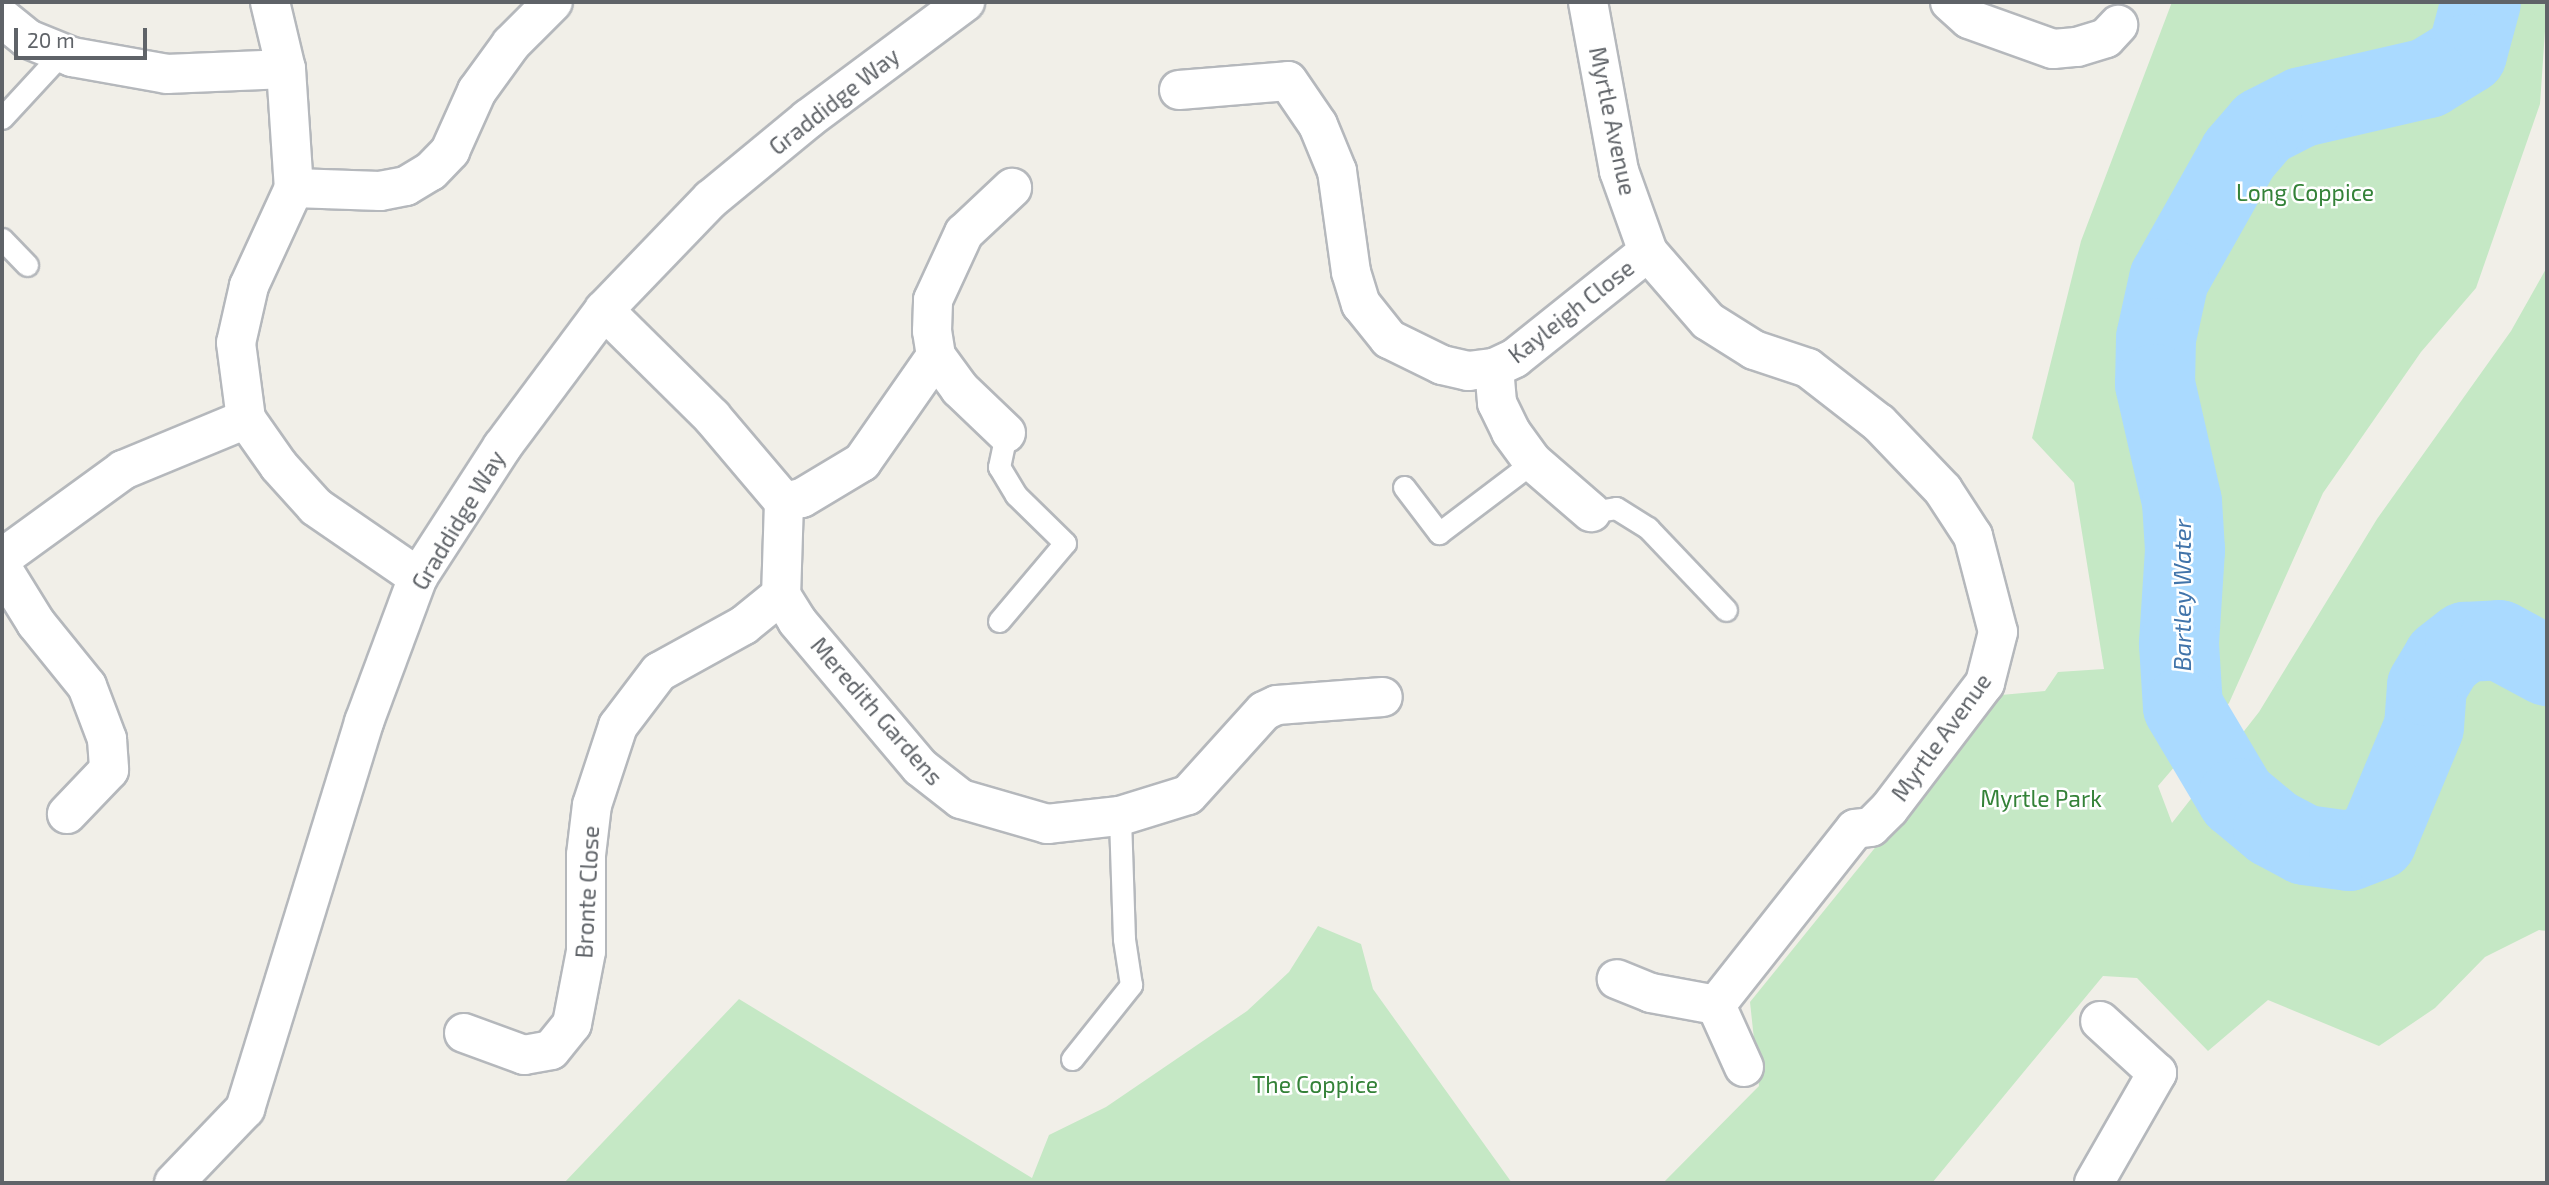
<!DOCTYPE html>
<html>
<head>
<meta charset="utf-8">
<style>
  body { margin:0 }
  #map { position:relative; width:2549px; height:1185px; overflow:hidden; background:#f1efe8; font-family:"Exo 2",sans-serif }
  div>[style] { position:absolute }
  .green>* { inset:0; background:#c5e8c5 }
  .river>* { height:80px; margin:-40px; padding:0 40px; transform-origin:40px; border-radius:40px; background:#aadaff }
  .roads { filter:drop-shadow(2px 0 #b5b8bc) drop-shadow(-2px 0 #b5b8bc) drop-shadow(0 2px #b5b8bc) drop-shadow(0 -2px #b5b8bc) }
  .service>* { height:21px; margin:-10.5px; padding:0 10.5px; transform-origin:10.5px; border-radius:10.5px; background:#fff }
  .minor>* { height:38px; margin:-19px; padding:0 19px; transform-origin:19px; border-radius:19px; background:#fff }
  span { translate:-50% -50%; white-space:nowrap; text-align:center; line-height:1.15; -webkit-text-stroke:5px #fff; paint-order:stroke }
  .street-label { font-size:23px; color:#5f6368 }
  .park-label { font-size:23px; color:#348238 }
  .water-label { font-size:24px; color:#4174aa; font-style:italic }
  .frame { position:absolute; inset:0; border:4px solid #5f6368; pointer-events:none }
  .scale { position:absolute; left:14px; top:28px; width:133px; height:32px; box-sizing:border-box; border:4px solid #5f6368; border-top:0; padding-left:9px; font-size:21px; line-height:24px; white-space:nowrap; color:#5f6368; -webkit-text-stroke:5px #fff; paint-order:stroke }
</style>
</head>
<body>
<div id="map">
  <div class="green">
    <div style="clip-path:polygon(2172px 2px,2547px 2px,2540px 104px,2476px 288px,2421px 352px,2323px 493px,2229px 703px,2158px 786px,2172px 823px,2259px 712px,2377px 519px,2511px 331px,2547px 267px,2547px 931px,2539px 930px,2485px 957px,2435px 1008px,2379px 1046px,2268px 1000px,2208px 1051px,2137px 978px,2103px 976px,1932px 1183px,1663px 1183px,1759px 1086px,1750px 1002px,1959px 744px,2001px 695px,2045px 691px,2058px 672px,2104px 669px,2074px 483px,2032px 438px,2081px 241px)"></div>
    <div style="clip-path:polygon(1318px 926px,1361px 944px,1373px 989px,1512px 1183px,564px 1183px,739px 999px,1032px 1178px,1049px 1135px,1106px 1107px,1247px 1011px,1289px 972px)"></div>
  </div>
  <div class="river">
    <div style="left:2481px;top:2px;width:54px;rotate:105.1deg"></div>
    <div style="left:2467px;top:54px;width:46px;rotate:148.4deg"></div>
    <div style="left:2428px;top:78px;width:129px;rotate:167deg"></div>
    <div style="left:2302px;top:107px;width:44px;rotate:152.9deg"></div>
    <div style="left:2263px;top:127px;width:37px;rotate:131deg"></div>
    <div style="left:2239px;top:155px;width:142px;rotate:119.4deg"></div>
    <div style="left:2169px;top:279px;width:60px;rotate:102.4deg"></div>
    <div style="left:2156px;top:338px;width:46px;rotate:91.2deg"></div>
    <div style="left:2155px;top:384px;width:121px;rotate:77.1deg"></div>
    <div style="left:2182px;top:502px;width:48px;rotate:86.4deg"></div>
    <div style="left:2185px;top:550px;width:94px;rotate:93.7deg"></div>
    <div style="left:2179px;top:644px;width:63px;rotate:86.4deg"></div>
    <div style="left:2183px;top:707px;width:106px;rotate:59.3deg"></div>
    <div style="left:2237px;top:798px;width:47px;rotate:39.8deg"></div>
    <div style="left:2273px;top:828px;width:36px;rotate:28deg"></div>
    <div style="left:2305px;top:845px;width:44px;rotate:7.8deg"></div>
    <div style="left:2349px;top:851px;width:30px;rotate:-21deg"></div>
    <div style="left:2377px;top:840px;width:122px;rotate:-67.4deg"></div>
    <div style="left:2424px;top:727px;width:41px;rotate:-85.8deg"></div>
    <div style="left:2427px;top:686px;width:31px;rotate:-59deg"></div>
    <div style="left:2443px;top:659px;width:28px;rotate:-38deg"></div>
    <div style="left:2465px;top:642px;width:34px;rotate:-3deg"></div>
    <div style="left:2499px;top:640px;width:55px;rotate:28.4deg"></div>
  </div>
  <div class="roads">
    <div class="service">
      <div style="left:2px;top:118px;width:88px;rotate:-47.3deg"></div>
      <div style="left:2px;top:239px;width:36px;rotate:46deg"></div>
      <div style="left:1404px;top:487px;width:58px;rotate:52.7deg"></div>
      <div style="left:1439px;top:533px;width:118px;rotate:-37.1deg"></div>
      <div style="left:1591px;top:512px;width:25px;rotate:-9deg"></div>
      <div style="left:1616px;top:508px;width:38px;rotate:32deg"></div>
      <div style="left:1648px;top:528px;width:113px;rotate:46.4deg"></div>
      <div style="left:999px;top:621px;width:102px;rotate:-49.8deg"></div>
      <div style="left:1065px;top:543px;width:69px;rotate:-135.6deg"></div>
      <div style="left:1016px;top:495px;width:33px;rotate:-121deg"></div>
      <div style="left:999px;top:467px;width:35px;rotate:-78deg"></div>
      <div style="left:1072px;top:1059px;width:95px;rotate:-51.4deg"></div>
      <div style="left:1131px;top:985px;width:47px;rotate:-98.7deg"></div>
      <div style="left:1124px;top:939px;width:123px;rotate:-91.9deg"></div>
    </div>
    <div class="minor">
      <div style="left:270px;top:2px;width:69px;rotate:76.6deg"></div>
      <div style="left:286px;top:69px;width:119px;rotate:86.2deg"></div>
      <div style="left:294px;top:188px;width:108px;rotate:114.7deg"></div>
      <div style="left:249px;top:286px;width:58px;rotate:102.8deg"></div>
      <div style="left:236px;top:343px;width:77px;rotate:82.5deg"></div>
      <div style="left:246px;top:419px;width:57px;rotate:54.9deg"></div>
      <div style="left:279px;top:466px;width:55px;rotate:47.9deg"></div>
      <div style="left:316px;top:507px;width:124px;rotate:34.5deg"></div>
      <div style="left:1588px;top:2px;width:172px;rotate:79.6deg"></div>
      <div style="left:1619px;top:171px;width:86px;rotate:70.3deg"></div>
      <div style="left:1648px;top:252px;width:91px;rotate:49deg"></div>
      <div style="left:1708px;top:321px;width:54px;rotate:32.2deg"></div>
      <div style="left:1754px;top:350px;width:57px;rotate:18.4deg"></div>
      <div style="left:1808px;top:368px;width:90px;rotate:37.8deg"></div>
      <div style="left:1879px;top:423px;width:93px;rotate:46.3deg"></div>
      <div style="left:1943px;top:490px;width:55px;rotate:56.9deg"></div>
      <div style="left:1973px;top:536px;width:99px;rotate:75.4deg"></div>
      <div style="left:1998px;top:632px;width:53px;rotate:104.3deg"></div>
      <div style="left:1985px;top:683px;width:158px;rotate:127.3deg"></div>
      <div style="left:1889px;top:809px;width:25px;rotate:135deg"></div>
      <div style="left:1871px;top:827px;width:16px;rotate:173deg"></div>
      <div style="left:1855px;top:829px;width:224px;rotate:128.3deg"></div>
      <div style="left:1716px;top:1005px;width:66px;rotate:-169.5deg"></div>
      <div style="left:1651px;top:993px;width:37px;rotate:-158deg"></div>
      <div style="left:1950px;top:2px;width:25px;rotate:42deg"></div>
      <div style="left:1969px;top:19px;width:89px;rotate:19.7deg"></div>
      <div style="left:2053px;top:49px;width:24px;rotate:-5deg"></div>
      <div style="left:2077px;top:47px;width:30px;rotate:-17deg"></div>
      <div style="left:2106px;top:38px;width:18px;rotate:-47deg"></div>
      <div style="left:2px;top:18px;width:33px;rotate:39deg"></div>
      <div style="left:28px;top:39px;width:48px;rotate:22.2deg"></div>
      <div style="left:72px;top:57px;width:97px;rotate:10.1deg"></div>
      <div style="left:167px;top:74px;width:119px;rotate:-2.4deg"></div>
      <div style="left:1179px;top:90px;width:109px;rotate:-4.7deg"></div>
      <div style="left:1288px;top:81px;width:53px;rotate:55.7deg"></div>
      <div style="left:1318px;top:125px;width:50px;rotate:67.6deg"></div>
      <div style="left:1337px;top:171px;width:102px;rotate:82.1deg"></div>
      <div style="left:1351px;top:272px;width:34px;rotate:73deg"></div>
      <div style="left:1361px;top:304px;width:45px;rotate:51.3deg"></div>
      <div style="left:1389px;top:339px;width:59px;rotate:26.1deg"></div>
      <div style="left:1442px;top:365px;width:27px;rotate:13deg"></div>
      <div style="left:1468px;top:371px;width:26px;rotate:-7deg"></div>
      <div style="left:1494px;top:368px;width:23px;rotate:-25deg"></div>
      <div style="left:1515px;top:358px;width:170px;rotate:-38.6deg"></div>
      <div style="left:294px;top:188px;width:86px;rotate:2deg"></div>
      <div style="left:380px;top:191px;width:26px;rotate:-11deg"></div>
      <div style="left:406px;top:186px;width:29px;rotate:-31deg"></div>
      <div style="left:431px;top:171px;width:28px;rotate:-46deg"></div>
      <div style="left:450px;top:151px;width:66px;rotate:-65.8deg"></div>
      <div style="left:477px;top:91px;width:58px;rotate:-54.1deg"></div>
      <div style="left:511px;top:44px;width:59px;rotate:-45deg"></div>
      <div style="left:604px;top:310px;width:152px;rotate:44.7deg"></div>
      <div style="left:712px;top:417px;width:111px;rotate:49.7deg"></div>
      <div style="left:784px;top:502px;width:93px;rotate:91.8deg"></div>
      <div style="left:781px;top:595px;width:31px;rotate:58deg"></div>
      <div style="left:797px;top:621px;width:191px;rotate:49.9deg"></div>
      <div style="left:920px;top:767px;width:52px;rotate:38deg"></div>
      <div style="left:961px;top:799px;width:90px;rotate:16.2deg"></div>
      <div style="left:1047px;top:824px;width:73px;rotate:-6.3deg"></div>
      <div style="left:1120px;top:816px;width:71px;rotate:-17.2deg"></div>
      <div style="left:1188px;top:795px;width:113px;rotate:-47.9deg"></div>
      <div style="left:1264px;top:711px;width:14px;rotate:-25deg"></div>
      <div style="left:1277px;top:705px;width:106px;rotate:-4.3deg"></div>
      <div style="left:1494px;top:368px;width:35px;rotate:85deg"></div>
      <div style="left:1497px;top:403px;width:32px;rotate:64deg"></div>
      <div style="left:1511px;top:432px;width:37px;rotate:54deg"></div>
      <div style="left:1533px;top:462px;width:77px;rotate:40.8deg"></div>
      <div style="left:1006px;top:433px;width:64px;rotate:-136.3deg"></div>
      <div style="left:960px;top:389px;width:41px;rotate:-126deg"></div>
      <div style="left:936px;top:356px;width:25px;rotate:-99deg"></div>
      <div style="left:932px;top:331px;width:31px;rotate:-88deg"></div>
      <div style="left:933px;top:300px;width:74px;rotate:-65.2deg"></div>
      <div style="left:964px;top:233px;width:66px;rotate:-43.2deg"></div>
      <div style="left:784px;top:502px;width:18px;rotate:-13deg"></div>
      <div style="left:802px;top:498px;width:70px;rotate:-31deg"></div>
      <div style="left:862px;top:462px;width:129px;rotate:-55.1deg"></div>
      <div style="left:2px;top:558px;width:150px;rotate:-36deg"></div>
      <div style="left:123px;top:470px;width:133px;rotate:-22.5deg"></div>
      <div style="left:2px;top:568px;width:65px;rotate:58.3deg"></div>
      <div style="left:36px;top:623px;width:81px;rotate:51deg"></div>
      <div style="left:87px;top:686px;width:57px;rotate:69.3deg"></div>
      <div style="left:107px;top:739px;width:31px;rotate:86deg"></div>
      <div style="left:109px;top:770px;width:61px;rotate:133.7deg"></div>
      <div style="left:1716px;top:1005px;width:68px;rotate:65.7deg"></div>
      <div style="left:464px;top:1033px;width:64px;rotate:20.1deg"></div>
      <div style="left:524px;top:1055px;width:27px;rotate:-10deg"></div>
      <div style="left:551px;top:1050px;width:33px;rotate:-51deg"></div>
      <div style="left:572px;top:1024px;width:74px;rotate:-79.1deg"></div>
      <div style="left:586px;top:951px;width:96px;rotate:-90deg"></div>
      <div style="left:586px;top:855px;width:50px;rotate:-83.2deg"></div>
      <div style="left:592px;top:805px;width:83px;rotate:-71.8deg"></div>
      <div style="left:618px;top:726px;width:68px;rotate:-52.8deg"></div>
      <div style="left:659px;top:672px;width:97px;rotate:-28.9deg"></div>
      <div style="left:744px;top:625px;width:48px;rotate:-39deg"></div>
      <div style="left:174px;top:1183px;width:103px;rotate:-46.2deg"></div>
      <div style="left:245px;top:1109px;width:405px;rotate:-72.9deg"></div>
      <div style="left:364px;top:722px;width:155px;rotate:-69.6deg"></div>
      <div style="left:418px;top:577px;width:155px;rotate:-57.1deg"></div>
      <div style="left:502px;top:447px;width:171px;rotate:-53.3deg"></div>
      <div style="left:604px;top:310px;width:154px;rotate:-46.1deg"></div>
      <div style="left:711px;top:199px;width:126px;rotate:-39.5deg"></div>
      <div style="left:808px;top:119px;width:196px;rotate:-36.7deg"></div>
      <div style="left:2094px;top:1183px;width:127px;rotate:-60.2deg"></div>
      <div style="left:2157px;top:1073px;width:77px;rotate:-137.6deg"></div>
    </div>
  </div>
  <div class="street-label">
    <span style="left:834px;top:101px;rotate:-38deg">Graddidge Way</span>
    <span style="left:1613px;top:121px;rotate:78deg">Myrtle Avenue</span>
    <span style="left:1571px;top:311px;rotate:-38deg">Kayleigh Close</span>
    <span style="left:458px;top:520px;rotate:-59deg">Graddidge Way</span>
    <span style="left:877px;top:711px;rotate:49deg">Meredith Gardens</span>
    <span style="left:1941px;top:737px;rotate:-54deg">Myrtle Avenue</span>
    <span style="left:587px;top:892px;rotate:-87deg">Bronte Close</span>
  </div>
  <div class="park-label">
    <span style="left:2305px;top:192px">Long Coppice</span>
    <span style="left:2041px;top:798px">Myrtle Park</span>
    <span style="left:1315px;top:1084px">The Coppice</span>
  </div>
  <div class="water-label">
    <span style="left:2182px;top:595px;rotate:-90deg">Bartley Water</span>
  </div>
  <div class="frame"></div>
  <div class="scale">20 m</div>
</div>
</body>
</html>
